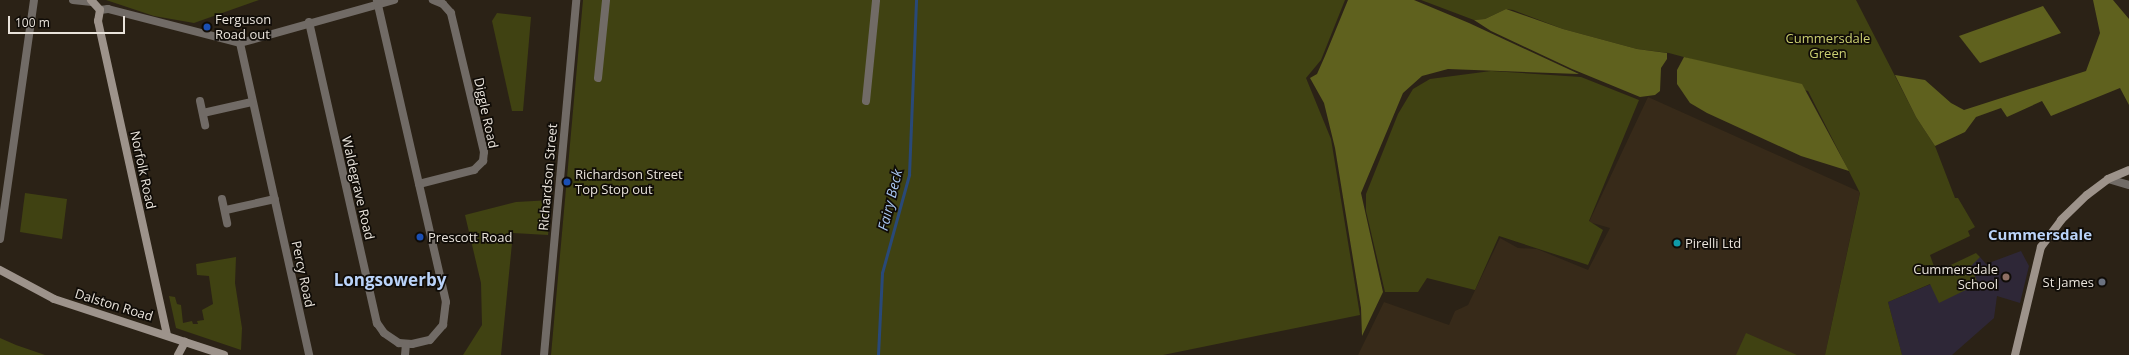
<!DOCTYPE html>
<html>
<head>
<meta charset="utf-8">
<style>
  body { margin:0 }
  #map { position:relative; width:2129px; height:355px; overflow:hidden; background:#2b2216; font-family:"Open Sans",sans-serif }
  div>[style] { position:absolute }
  .built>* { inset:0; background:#372a19 }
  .education>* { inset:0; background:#2e2737 }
  .green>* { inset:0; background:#404212 }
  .forest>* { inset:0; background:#5f611e }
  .stream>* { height:2.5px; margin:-1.25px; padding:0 1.25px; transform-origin:1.25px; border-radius:1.25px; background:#294978 }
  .street>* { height:8px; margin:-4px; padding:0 4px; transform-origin:4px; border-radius:4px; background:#716b66 }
  .secondary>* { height:8px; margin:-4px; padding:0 4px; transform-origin:4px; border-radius:4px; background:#9d938b }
  .dots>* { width:11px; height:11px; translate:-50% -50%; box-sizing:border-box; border:2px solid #100c07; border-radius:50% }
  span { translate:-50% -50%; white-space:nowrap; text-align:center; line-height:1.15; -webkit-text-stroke:3.5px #100c07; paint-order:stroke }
  .poi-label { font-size:13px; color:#e9e3db }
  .left { translate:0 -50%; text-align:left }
  .right { translate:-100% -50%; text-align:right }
  .park-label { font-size:13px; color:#cbcf71 }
  .street-label { font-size:13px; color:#e9e3db }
  .water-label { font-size:14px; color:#a9c7f3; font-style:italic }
  .quarter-label { font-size:15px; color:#bad3f9; font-weight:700 }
  .district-label { font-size:17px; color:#bad3f9; font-weight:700 }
  .scale { position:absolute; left:8px; top:16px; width:117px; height:18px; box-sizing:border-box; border:2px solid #e9e3db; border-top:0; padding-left:5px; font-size:12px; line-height:14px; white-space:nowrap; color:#e9e3db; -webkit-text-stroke:3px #100c07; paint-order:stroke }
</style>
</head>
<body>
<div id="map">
  <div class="built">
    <div style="clip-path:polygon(1648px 97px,1860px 192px,1825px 355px,1358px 355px,1384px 302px,1449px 325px,1455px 311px,1468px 305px,1500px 238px,1518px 248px,1537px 249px,1588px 270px,1610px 228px,1589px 222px)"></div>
  </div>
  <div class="education">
    <div style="clip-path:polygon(2021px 251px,2029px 266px,2020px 303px,1997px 296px,1994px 318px,1952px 355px,1902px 355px,1888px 302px,1931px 284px,1980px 257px,1986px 264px)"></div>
  </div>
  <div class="green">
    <div style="clip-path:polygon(106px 0,259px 0,194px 23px,154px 16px)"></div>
    <div style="clip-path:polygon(583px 0,1345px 0,1321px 60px,1306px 78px,1331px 139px,1360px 315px,1163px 355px,551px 355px)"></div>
    <div style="clip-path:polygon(1421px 0,1856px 0,1916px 117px,1935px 146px,1955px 198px,1958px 198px,1975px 227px,1968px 231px,1970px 236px,1930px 255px,1936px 272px,1976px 253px,1980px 257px,1971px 266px,1978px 284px,1939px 303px,1930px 284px,1888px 302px,1902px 355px,1825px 355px,1860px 193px,1808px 91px,1669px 53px,1637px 49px,1563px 29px,1513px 10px,1506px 9px,1485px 19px,1474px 20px)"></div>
    <div style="clip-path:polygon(497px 13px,531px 17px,523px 111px,512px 111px,492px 21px)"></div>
    <div style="clip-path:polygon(1491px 71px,1581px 77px,1639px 100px,1589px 221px,1603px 230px,1588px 265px,1499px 236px,1475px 290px,1427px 278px,1418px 292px,1385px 292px,1366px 211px,1366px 194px,1398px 114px,1413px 89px,1430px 79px)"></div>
    <div style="clip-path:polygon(25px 193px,67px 199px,62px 239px,20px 232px)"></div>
    <div style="clip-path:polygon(552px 200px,548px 235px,513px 233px,501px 355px,463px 355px,482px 325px,481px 283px,465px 215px,516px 202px)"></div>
    <div style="clip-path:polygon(236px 257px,235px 283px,242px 328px,241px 350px,176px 328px,169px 296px,175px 297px,177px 304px,181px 305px,183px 323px,192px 321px,193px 324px,198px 324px,197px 321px,204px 320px,202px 310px,213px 304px,209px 276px,197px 275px,196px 264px)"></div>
    <div style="clip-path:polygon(1746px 333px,1797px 355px,1736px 355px)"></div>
    <div style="clip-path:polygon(0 338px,16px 345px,45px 355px,0 355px)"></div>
  </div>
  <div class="forest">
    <div style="clip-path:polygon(1348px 0,1414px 0,1469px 23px,1579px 74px,1448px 69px,1422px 76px,1403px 93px,1361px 193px,1383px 292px,1362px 336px,1361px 308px,1335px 148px,1324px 103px,1310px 78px,1317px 74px,1325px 56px)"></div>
    <div style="clip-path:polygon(2093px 0,2113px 0,2129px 19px,2129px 105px,2120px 88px,2051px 116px,2042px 101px,2007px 117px,2001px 108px,1976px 117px,1965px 132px,1935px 146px,1916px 117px,1895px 75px,1925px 80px,1951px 103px,1964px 110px,2086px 71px,2100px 33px)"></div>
    <div style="clip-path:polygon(2043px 6px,2061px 33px,1980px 63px,1959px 36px)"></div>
    <div style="clip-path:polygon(1506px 9px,1563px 29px,1637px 49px,1667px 53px,1667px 59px,1661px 68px,1660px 91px,1655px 95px,1640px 97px,1572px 69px,1491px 31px,1474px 20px,1485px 19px)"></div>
    <div style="clip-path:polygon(1684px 57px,1802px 84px,1849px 171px,1801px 156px,1707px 113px,1690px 103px,1677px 84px,1677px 70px)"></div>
  </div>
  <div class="stream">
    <div style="left:878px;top:355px;width:82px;rotate:-87.2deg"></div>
    <div style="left:882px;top:273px;width:102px;rotate:-74.6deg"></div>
    <div style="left:909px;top:175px;width:175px;rotate:-87.7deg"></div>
  </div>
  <div class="street">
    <div style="left:73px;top:0;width:19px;rotate:6deg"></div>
    <div style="left:100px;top:10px;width:8px;rotate:-7deg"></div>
    <div style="left:108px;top:9px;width:136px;rotate:14.4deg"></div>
    <div style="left:240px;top:43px;width:160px;rotate:-15.6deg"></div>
    <div style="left:309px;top:22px;width:309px;rotate:77.3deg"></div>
    <div style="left:377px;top:323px;width:12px;rotate:55deg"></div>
    <div style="left:384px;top:333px;width:18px;rotate:34deg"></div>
    <div style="left:399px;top:343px;width:13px;rotate:4deg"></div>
    <div style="left:412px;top:344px;width:18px;rotate:-13deg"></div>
    <div style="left:430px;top:340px;width:20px;rotate:-49deg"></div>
    <div style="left:443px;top:325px;width:23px;rotate:-83deg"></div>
    <div style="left:446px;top:302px;width:310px;rotate:-102.9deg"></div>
    <div style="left:240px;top:43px;width:320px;rotate:77.5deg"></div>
    <div style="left:598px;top:78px;width:78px;rotate:-84.1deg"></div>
    <div style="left:200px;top:101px;width:25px;rotate:78deg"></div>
    <div style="left:866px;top:101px;width:101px;rotate:-84.3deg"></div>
    <div style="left:203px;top:113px;width:50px;rotate:-12.7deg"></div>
    <div style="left:2108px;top:179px;width:22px;rotate:16deg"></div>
    <div style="left:419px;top:184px;width:57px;rotate:-14.3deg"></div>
    <div style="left:474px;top:170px;width:13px;rotate:-45deg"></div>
    <div style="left:483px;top:161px;width:9px;rotate:-84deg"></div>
    <div style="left:484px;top:152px;width:143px;rotate:-103.4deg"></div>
    <div style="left:451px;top:13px;width:12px;rotate:-132deg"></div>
    <div style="left:443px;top:4px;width:11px;rotate:-158deg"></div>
    <div style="left:222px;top:199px;width:25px;rotate:78deg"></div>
    <div style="left:226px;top:210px;width:50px;rotate:-12.7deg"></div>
    <div style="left:0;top:239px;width:241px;rotate:-81.9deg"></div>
    <div style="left:405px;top:355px;width:11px;rotate:-85deg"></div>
    <div style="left:544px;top:355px;width:356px;rotate:-84.8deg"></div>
  </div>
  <div class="secondary">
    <div style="left:91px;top:0;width:13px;rotate:48deg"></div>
    <div style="left:100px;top:10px;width:11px;rotate:100deg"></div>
    <div style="left:98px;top:21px;width:321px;rotate:77.6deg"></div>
    <div style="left:0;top:270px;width:61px;rotate:28.2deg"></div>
    <div style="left:54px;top:299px;width:179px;rotate:18.2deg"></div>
    <div style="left:178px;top:355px;width:15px;rotate:-62deg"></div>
    <div style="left:2015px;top:355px;width:111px;rotate:-76.5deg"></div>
    <div style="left:2041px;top:247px;width:34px;rotate:-53deg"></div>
    <div style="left:2061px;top:220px;width:36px;rotate:-44deg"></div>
    <div style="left:2087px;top:195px;width:26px;rotate:-37deg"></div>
    <div style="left:2108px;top:179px;width:23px;rotate:-23deg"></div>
  </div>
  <div class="dots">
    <div style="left:207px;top:27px;background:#1a4fb4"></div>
    <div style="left:567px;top:182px;background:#1a4fb4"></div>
    <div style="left:420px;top:237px;background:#1a4fb4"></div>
    <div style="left:1677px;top:243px;background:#0f9aa8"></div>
    <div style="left:2006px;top:277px;background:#8d6e63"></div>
    <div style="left:2102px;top:282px;background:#6b7280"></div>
  </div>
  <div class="poi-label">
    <span class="left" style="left:215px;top:27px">Ferguson<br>Road out</span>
    <span class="left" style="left:575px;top:182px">Richardson Street<br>Top Stop out</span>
    <span class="left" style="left:428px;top:237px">Prescott Road</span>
    <span class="left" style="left:1685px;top:243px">Pirelli Ltd</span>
    <span class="right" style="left:1998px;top:277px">Cummersdale<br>School</span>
    <span class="right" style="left:2094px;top:282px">St James</span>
  </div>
  <div class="park-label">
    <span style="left:1828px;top:46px">Cummersdale<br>Green</span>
  </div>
  <div class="street-label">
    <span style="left:486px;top:113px;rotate:78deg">Diggle Road</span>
    <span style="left:143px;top:170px;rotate:78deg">Norfolk Road</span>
    <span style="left:548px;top:177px;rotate:-85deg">Richardson Street</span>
    <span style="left:358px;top:188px;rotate:77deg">Waldegrave Road</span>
    <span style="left:303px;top:274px;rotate:78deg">Percy Road</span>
    <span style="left:114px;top:305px;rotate:17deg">Dalston Road</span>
  </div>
  <div class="water-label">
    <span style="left:890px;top:200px;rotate:-76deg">Fairy Beck</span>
  </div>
  <div class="quarter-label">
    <span style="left:2040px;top:235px">Cummersdale</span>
  </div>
  <div class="district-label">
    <span style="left:390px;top:280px">Longsowerby</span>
  </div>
  <div class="scale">100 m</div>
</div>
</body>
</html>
